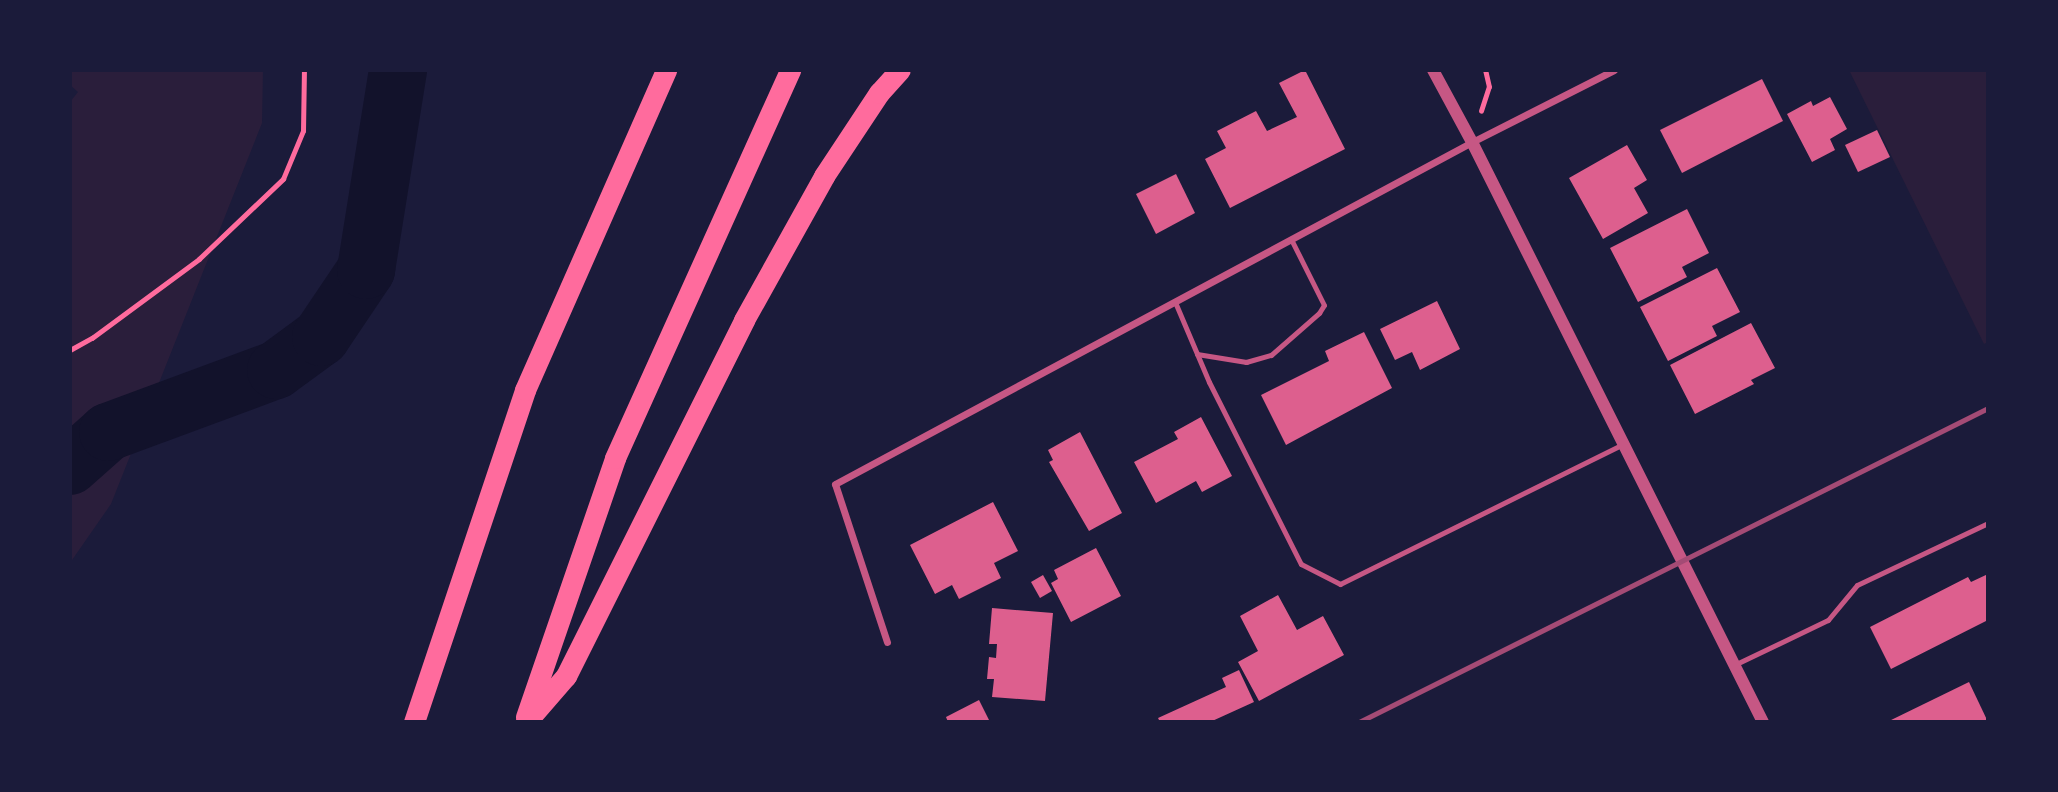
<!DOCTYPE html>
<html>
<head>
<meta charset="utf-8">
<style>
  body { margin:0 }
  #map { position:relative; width:2058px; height:792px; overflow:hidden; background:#1b1b3a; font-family:Barlow,sans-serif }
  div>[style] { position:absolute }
  .green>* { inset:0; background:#2a1e3b }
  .river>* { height:58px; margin:-29px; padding:0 29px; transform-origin:29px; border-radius:29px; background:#12122b }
  .building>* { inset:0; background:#dd5f8e }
  .path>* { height:4.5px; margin:-2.25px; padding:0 2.25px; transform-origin:2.25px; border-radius:2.25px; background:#ff6b9d }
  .service>* { height:5px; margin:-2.5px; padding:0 2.5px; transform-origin:2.5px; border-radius:2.5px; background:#c65784 }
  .minor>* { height:7px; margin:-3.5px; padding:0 3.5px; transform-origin:3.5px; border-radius:3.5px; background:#c65784 }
  .tertiary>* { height:12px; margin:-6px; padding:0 6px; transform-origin:6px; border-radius:6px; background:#c65784 }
  .motorway>* { height:21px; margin:-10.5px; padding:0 10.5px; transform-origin:10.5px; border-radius:10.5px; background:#ff6b9d }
  .rail>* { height:5px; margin:-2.5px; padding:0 2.5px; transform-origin:2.5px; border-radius:2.5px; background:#a44b75 }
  span { translate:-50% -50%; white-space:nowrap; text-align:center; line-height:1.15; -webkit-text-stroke:5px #1b1b3a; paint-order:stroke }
  .frame { position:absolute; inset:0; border:72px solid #1b1b3a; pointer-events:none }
</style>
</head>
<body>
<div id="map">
  <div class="green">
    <div style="clip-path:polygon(70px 70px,263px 70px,262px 123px,111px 504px,70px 563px,70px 102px,78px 92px,70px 85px)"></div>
    <div style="clip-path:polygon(1849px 70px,1988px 70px,1988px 342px,1984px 344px)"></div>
  </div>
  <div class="river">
    <div style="left:70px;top:466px;width:51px;rotate:-41.8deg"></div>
    <div style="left:108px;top:432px;width:179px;rotate:-20.3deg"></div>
    <div style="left:276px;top:370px;width:56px;rotate:-36.3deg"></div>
    <div style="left:321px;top:337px;width:81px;rotate:-56.1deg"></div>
    <div style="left:366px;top:270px;width:203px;rotate:-80.9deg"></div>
  </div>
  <div class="building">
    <div style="clip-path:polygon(1305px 70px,1345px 149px,1230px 208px,1205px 159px,1226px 148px,1217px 131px,1256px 111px,1267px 131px,1297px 117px,1279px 83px)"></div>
    <div style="clip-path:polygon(1762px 79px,1783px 121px,1682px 173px,1660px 130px)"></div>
    <div style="clip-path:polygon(1830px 97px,1847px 129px,1830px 139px,1835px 150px,1812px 162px,1787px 114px,1811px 101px,1813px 106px)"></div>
    <div style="clip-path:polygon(1877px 130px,1890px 157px,1858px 172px,1845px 145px)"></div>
    <div style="clip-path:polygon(1627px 145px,1647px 180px,1634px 188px,1648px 213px,1603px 239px,1569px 178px)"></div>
    <div style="clip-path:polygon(1176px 174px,1195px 213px,1156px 234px,1136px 194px)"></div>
    <div style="clip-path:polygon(1687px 209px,1709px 253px,1682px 267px,1687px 277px,1638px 302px,1610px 248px)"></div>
    <div style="clip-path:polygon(1717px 268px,1740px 312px,1712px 326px,1717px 336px,1668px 361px,1640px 307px)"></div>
    <div style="clip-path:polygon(1437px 301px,1460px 349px,1420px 370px,1412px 352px,1395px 360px,1380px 329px)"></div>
    <div style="clip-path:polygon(1751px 323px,1775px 368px,1751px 380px,1754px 384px,1695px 414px,1670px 365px)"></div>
    <div style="clip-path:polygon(1364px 332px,1392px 388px,1286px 445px,1261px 395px,1329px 361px,1325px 351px)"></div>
    <div style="clip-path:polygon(1201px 417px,1232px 476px,1202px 492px,1196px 481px,1156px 503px,1134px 462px,1178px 439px,1174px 432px)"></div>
    <div style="clip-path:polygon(1080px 432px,1122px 513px,1089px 531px,1049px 462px,1053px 460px,1048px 450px)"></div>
    <div style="clip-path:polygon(993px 502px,1018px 551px,994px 563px,1001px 578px,959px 599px,952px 585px,935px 594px,910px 545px)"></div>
    <div style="clip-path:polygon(1096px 548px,1121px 596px,1071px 622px,1051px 583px,1058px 579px,1054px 570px)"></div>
    <div style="clip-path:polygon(1988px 574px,1988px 620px,1891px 669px,1870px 627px,1968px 577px,1971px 582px)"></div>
    <div style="clip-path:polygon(1043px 575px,1052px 591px,1040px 598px,1031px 582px)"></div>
    <div style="clip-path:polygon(1278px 595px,1297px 630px,1323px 616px,1344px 655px,1259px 701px,1238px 662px,1258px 651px,1240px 616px)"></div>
    <div style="clip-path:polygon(992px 608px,1053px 613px,1045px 701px,992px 697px,994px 679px,987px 679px,989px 657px,996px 658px,997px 644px,989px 644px)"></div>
    <div style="clip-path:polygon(1239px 670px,1254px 702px,1210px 722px,1160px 722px,1158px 718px,1226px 687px,1222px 678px)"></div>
    <div style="clip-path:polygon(1969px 682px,1988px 722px,1887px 722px)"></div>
    <div style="clip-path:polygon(979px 700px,990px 722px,948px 722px,946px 717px)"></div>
  </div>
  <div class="path">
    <div style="left:1481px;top:111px;width:25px;rotate:-72deg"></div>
    <div style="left:1489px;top:87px;width:17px;rotate:-103deg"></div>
    <div style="left:70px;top:350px;width:25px;rotate:-29deg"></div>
    <div style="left:92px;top:338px;width:133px;rotate:-36.4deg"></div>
    <div style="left:199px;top:259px;width:116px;rotate:-43.6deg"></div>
    <div style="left:283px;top:179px;width:52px;rotate:-67.4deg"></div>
    <div style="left:303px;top:131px;width:61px;rotate:-89.1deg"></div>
  </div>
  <div class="service">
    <div style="left:1175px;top:302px;width:87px;rotate:67deg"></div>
    <div style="left:1209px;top:382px;width:204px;rotate:63.2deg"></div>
    <div style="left:1301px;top:564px;width:44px;rotate:27.1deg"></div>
    <div style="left:1340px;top:584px;width:316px;rotate:-26.3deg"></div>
    <div style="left:1197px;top:354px;width:50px;rotate:9.3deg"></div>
    <div style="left:1246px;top:362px;width:26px;rotate:-16deg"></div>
    <div style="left:1271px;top:355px;width:64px;rotate:-41.2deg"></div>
    <div style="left:1319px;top:313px;width:9px;rotate:-58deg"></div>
    <div style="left:1324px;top:305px;width:74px;rotate:-116.6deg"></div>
    <div style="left:1734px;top:665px;width:104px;rotate:-25.6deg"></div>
    <div style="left:1828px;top:620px;width:45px;rotate:-50.4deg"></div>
    <div style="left:1857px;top:585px;width:145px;rotate:-25.3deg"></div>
  </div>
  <div class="minor">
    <div style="left:887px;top:642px;width:166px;rotate:-108.2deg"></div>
    <div style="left:835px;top:484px;width:723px;rotate:-28.23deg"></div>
    <div style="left:1472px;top:142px;width:159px;rotate:-26.9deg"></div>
  </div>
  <div class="tertiary">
    <div style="left:1433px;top:70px;width:82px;rotate:61.6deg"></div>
    <div style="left:1472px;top:142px;width:649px;rotate:63.36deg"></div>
  </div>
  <div class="motorway">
    <div style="left:526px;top:717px;width:274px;rotate:-71deg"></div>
    <div style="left:615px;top:458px;width:426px;rotate:-65.7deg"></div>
    <div style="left:414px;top:722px;width:350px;rotate:-71.5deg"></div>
    <div style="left:525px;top:390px;width:350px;rotate:-66.2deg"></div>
    <div style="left:526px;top:722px;width:61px;rotate:-49deg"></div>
    <div style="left:566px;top:676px;width:398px;rotate:-63.4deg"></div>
    <div style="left:744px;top:320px;width:165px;rotate:-60.9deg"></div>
    <div style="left:824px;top:176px;width:100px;rotate:-56.5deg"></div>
    <div style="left:879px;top:93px;width:31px;rotate:-48deg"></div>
  </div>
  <div class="rail">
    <div style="left:1359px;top:722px;width:703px;rotate:-26.53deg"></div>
  </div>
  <div class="frame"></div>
</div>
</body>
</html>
